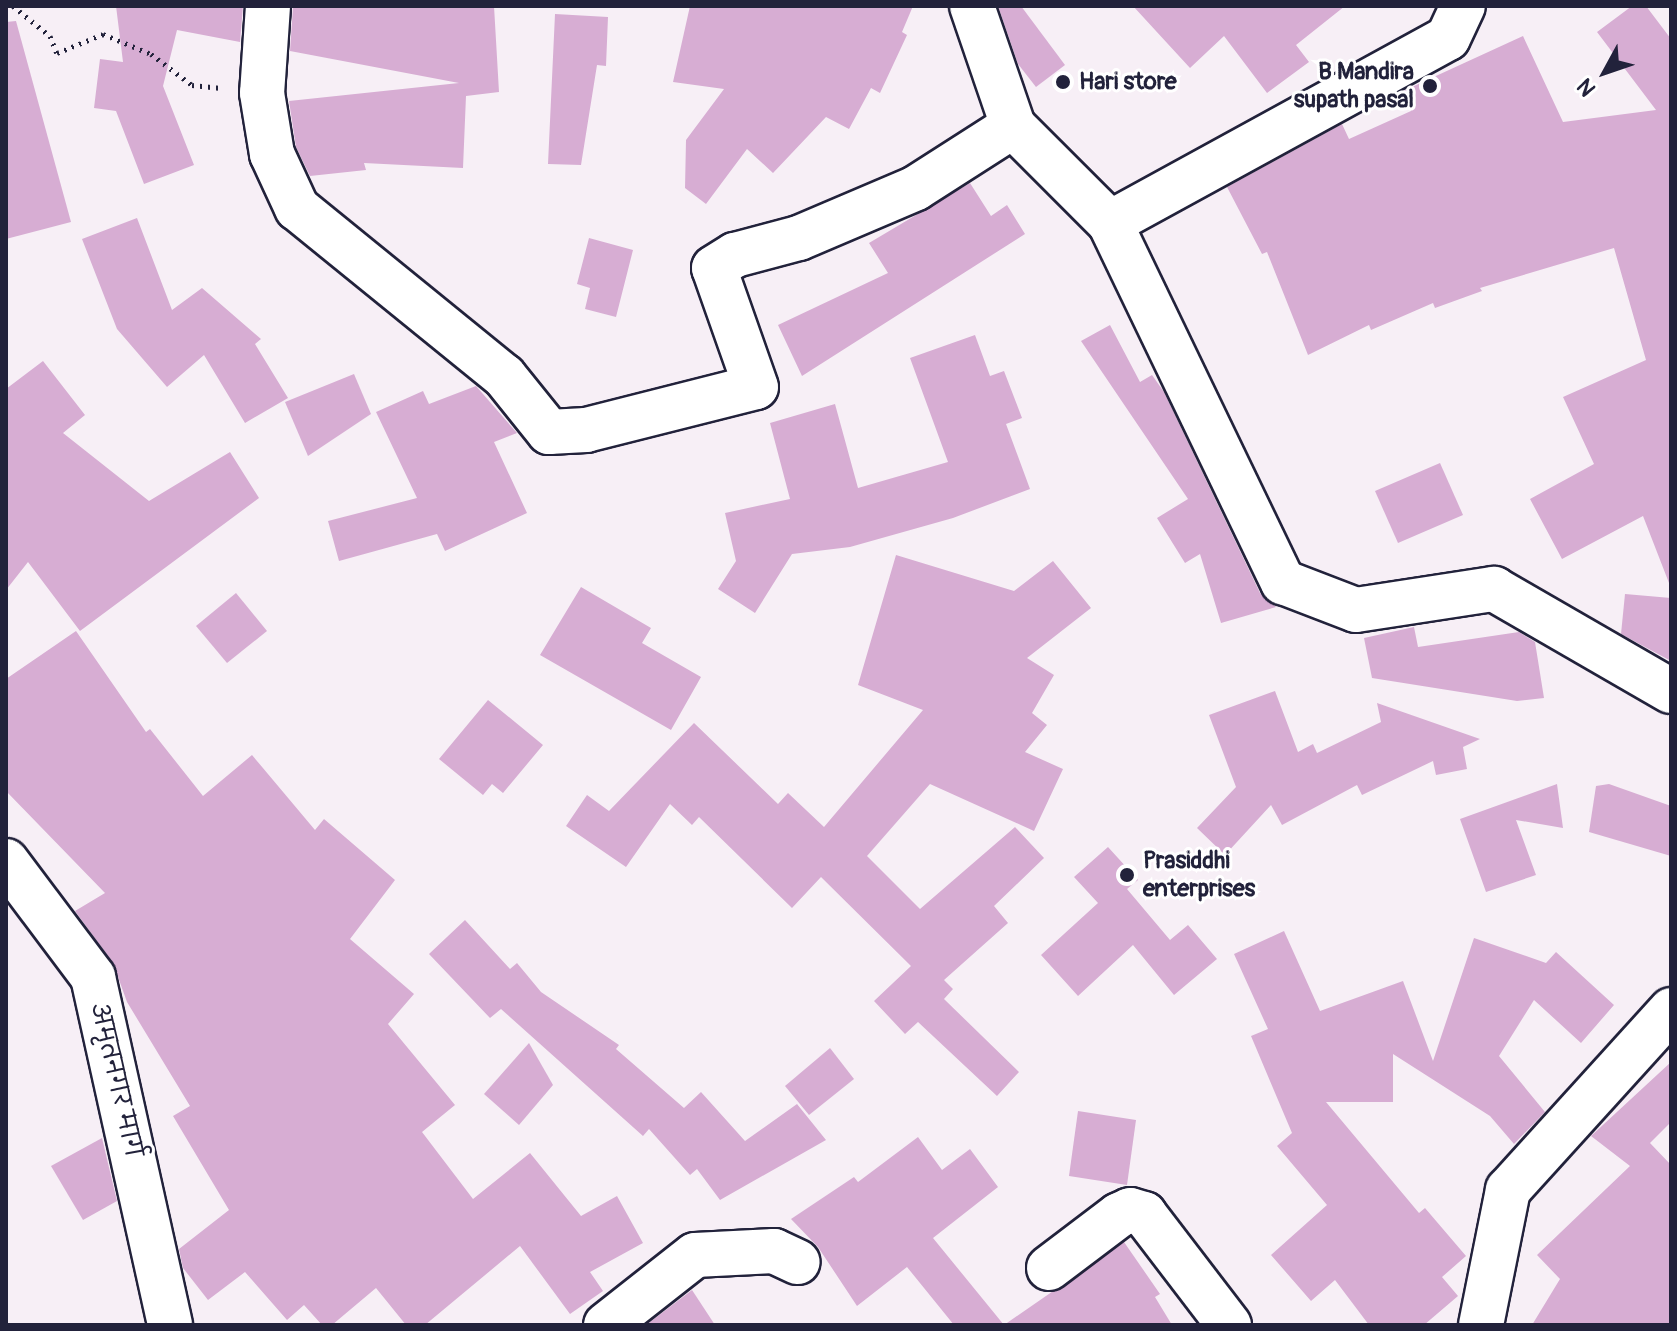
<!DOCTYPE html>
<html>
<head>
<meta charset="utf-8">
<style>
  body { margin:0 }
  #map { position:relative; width:1677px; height:1331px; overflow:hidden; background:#f7eff6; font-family:Pangolin,"Playpen Sans Deva",sans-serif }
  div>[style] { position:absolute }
  .building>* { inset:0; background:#d7add3 }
  .path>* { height:5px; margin-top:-2.5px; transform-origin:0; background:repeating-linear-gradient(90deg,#22223b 0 2px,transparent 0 8px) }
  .roads { filter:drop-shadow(2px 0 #22223b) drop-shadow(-2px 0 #22223b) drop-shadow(0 2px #22223b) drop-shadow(0 -2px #22223b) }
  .street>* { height:44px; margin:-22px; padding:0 22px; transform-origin:22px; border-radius:22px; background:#fff }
  .dots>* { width:22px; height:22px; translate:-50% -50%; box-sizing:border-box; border:4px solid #fff; border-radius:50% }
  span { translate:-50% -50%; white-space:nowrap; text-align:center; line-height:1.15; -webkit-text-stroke:6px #fff; paint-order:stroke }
  .poi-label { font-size:24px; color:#22223b; font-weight:700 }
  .right { translate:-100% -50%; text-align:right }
  .left { translate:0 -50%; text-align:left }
  .street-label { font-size:24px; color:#22223b }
  .frame { position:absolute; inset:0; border:8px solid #22223b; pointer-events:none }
  .north { position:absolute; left:1565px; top:32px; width:80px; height:80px; -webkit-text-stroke:6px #fff; paint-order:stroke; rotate:230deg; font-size:22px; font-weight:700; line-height:32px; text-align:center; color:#22223b }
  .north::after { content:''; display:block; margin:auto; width:28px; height:36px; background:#22223b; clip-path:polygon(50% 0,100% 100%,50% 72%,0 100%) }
</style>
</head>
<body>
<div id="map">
  <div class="building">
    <div style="clip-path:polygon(116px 6px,243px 6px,240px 42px,177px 30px,163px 86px,194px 165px,144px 184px,116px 111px,94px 108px,100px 59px,123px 62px)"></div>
    <div style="clip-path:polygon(494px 6px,499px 92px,466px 96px,463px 168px,364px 163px,366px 170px,310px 176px,296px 147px,289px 101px,459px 83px,290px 51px,293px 7px)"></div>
    <div style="clip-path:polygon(690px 6px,913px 6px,902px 32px,907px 35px,880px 93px,871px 88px,849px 129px,826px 117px,773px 173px,747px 149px,706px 204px,685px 188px,686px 140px,724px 89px,673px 82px)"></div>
    <div style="clip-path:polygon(998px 6px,1021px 6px,1065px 65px,1036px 87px,1018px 64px)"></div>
    <div style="clip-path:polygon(1133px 6px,1345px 6px,1296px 45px,1309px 62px,1267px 93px,1224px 36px,1190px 68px)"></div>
    <div style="clip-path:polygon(1632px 6px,1646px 6px,1671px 39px,1669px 583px,1643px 516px,1562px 559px,1530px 499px,1594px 464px,1563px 397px,1646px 360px,1614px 248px,1480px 288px,1482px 291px,1435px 308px,1433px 303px,1371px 330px,1369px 325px,1308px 355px,1267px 252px,1262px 254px,1227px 187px,1342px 124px,1349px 139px,1411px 111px,1401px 92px,1523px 36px,1563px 122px,1656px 110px,1597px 32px)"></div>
    <div style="clip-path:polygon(555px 14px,608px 17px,606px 66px,597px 65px,581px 165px,548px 164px)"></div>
    <div style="clip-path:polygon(16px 21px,71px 222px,6px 239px,6px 22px)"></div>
    <div style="clip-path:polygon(970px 183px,991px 216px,1007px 205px,1025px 234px,802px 376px,778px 325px,888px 273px,869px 243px)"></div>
    <div style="clip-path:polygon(137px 218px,172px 310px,202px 288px,261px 339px,255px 344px,288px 398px,245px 423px,204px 355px,167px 387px,117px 329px,82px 239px)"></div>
    <div style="clip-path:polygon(589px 238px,633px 250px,616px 317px,585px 309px,590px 288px,577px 284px)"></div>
    <div style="clip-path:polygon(1110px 325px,1140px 382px,1152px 375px,1164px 392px,1260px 593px,1276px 607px,1221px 623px,1200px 554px,1185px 563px,1157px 518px,1188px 499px,1081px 341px)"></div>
    <div style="clip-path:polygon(975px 335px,990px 376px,1004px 371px,1022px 418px,1006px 424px,1030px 489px,953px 518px,850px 547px,792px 554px,755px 613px,718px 589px,736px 561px,725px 513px,790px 499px,770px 423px,835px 404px,858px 488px,948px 462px,910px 358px)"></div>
    <div style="clip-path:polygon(43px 361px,85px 415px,63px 433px,149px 501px,230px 452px,259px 498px,80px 631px,28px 562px,6px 590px,6px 389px)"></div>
    <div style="clip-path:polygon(354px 374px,371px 414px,308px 456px,285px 402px)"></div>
    <div style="clip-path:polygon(476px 386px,517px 433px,494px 442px,527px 513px,445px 551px,437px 534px,339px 561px,328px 521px,417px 498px,376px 412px,423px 391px,429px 404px)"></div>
    <div style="clip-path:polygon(1440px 463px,1463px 515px,1398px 543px,1375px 491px)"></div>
    <div style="clip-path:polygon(896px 555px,1014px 591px,1053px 561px,1091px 608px,1027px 658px,1054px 675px,1032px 713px,1047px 725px,1025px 752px,1063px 769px,1034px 831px,930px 784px,867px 856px,920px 909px,1015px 827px,1044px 858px,994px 906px,1008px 923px,944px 980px,953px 989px,944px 999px,1019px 1072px,997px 1096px,918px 1022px,905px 1034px,874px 1001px,911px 966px,821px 877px,792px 908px,699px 817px,692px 825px,670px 804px,626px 867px,566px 826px,587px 795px,609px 811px,694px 723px,778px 804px,788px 793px,824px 827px,923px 710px,858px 685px)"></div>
    <div style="clip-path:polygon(581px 587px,651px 628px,642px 643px,701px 677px,671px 730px,540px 655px)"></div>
    <div style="clip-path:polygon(236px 593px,267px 631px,227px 663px,196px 626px)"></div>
    <div style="clip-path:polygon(1625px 594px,1671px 598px,1671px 661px,1621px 634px)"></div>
    <div style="clip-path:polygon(1414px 627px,1418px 647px,1519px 632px,1535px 642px,1544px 698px,1517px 701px,1372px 678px,1364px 638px)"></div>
    <div style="clip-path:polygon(76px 631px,146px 732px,150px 729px,203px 796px,252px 755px,315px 830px,324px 819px,395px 880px,350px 939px,414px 994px,388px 1024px,455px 1105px,422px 1132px,473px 1199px,530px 1153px,581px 1216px,617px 1196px,643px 1243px,590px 1272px,603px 1291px,570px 1314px,520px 1246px,425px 1325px,406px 1325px,376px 1288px,332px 1325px,322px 1325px,304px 1305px,287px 1320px,245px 1272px,208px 1300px,183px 1268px,179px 1249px,229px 1210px,173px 1116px,190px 1106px,127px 1002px,113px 963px,75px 911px,105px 893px,6px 791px,6px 679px)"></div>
    <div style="clip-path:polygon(1275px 691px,1298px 752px,1313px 744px,1317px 753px,1381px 722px,1377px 703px,1480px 739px,1463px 747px,1467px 769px,1436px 775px,1433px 761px,1362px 795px,1357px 785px,1282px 825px,1271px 805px,1225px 855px,1197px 828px,1236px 787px,1209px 715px)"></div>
    <div style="clip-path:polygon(488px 700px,543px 745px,503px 793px,492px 784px,483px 795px,439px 759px)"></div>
    <div style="clip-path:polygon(1557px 784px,1563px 828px,1516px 820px,1536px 875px,1486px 892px,1460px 819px)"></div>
    <div style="clip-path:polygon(1609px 784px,1671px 806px,1671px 856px,1589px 832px,1596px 786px)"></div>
    <div style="clip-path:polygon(1108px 847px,1138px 880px,1127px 889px,1170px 940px,1188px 925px,1217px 959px,1174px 995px,1133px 945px,1078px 996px,1041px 955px,1098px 903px,1074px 877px)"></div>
    <div style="clip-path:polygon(465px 920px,510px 969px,517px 963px,541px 992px,619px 1045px,616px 1049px,684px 1108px,701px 1092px,745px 1141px,797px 1104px,826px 1140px,720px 1200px,697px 1169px,690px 1175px,649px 1129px,643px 1136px,501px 1009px,490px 1018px,429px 954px)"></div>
    <div style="clip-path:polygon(1284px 931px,1320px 1011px,1403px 981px,1433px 1061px,1474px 938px,1546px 963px,1556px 952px,1614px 1005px,1581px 1043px,1534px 1000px,1499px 1056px,1545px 1112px,1514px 1144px,1490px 1116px,1393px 1054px,1393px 1102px,1326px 1102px,1419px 1213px,1425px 1208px,1466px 1256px,1442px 1277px,1458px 1296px,1424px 1325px,1369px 1325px,1335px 1280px,1311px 1301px,1271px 1255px,1327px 1205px,1277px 1146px,1292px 1133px,1251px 1036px,1268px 1029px,1234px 954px)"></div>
    <div style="clip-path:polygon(529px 1043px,553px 1085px,519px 1125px,484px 1094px)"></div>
    <div style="clip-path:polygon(830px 1048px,854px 1079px,809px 1115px,785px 1086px)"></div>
    <div style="clip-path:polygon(1671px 1062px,1671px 1122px,1650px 1143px,1671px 1165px,1671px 1325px,1532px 1325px,1560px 1279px,1537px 1255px,1630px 1166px,1591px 1136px)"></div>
    <div style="clip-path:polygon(1078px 1111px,1136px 1120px,1127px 1185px,1069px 1176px)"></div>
    <div style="clip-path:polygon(918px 1137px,942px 1170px,970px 1149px,998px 1187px,933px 1238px,1004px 1325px,1124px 1242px,1160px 1294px,1155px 1297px,1172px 1325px,954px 1325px,907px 1267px,857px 1306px,818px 1247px,791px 1219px,854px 1177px,858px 1182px)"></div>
    <div style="clip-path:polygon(102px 1138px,117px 1201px,83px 1220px,51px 1166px)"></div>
    <div style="clip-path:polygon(692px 1290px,715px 1325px,646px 1325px)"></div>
  </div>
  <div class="path">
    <div style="left:13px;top:6px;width:48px;rotate:39deg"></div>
    <div style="left:50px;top:36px;width:18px;rotate:68deg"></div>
    <div style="left:57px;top:53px;width:50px;rotate:-22.4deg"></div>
    <div style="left:103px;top:34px;width:52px;rotate:22.6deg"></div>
    <div style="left:151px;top:54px;width:51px;rotate:37.1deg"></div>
    <div style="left:192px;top:85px;width:27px;rotate:6deg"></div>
  </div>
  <div class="roads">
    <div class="street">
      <div style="left:268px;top:6px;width:87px;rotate:93.9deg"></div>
      <div style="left:262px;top:93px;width:62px;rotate:80.7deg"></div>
      <div style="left:272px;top:154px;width:60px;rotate:65.2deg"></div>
      <div style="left:297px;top:208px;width:267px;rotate:39.1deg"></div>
      <div style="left:504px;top:376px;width:72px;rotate:51.2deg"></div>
      <div style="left:549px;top:432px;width:37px;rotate:-3deg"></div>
      <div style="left:586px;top:430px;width:175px;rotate:-14.2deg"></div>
      <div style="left:756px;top:387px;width:126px;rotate:-109.4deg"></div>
      <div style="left:714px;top:268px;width:25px;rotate:-32deg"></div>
      <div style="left:735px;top:255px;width:66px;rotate:-14.9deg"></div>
      <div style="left:799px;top:238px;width:127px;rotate:-23.1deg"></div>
      <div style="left:916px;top:188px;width:115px;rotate:-32.6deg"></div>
      <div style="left:1013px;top:126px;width:137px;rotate:45deg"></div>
      <div style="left:1110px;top:223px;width:385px;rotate:-28.7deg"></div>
      <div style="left:1448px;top:38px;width:35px;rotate:-65deg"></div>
      <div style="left:972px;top:6px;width:127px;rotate:71.1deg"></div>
      <div style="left:1110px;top:223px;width:399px;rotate:64.3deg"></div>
      <div style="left:1283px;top:582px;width:78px;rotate:21deg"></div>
      <div style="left:1356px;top:610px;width:140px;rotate:-8.7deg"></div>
      <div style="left:1494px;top:589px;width:204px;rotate:30deg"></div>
      <div style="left:6px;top:861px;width:145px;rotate:53.1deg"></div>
      <div style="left:93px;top:977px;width:356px;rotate:77.5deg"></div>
      <div style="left:1049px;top:1268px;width:88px;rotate:-37.1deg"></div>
      <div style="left:1119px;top:1215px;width:12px;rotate:-24deg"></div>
      <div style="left:1130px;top:1210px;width:15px;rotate:16deg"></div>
      <div style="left:1144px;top:1214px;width:140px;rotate:52.6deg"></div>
      <div style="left:606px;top:1325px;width:113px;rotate:-38.2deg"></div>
      <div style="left:695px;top:1255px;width:79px;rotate:-2.9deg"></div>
      <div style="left:774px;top:1251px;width:26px;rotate:25deg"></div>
      <div style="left:1481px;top:1325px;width:138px;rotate:-78.7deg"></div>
      <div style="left:1508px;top:1190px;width:243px;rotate:-47.8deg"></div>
    </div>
  </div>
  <div class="dots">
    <div style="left:1063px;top:82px;background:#22223b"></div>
    <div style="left:1430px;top:86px;background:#22223b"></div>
    <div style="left:1127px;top:875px;background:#22223b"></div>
  </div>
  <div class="poi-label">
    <span class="right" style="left:1414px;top:86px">B Mandira<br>supath pasal</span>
    <span class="left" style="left:1079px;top:82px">Hari store</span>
    <span class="left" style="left:1143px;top:875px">Prasiddhi<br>enterprises</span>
  </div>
  <div class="street-label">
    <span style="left:116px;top:1080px;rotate:77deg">अमृतनगर मार्ग</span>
  </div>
  <div class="frame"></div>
  <div class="north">N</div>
</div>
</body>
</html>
